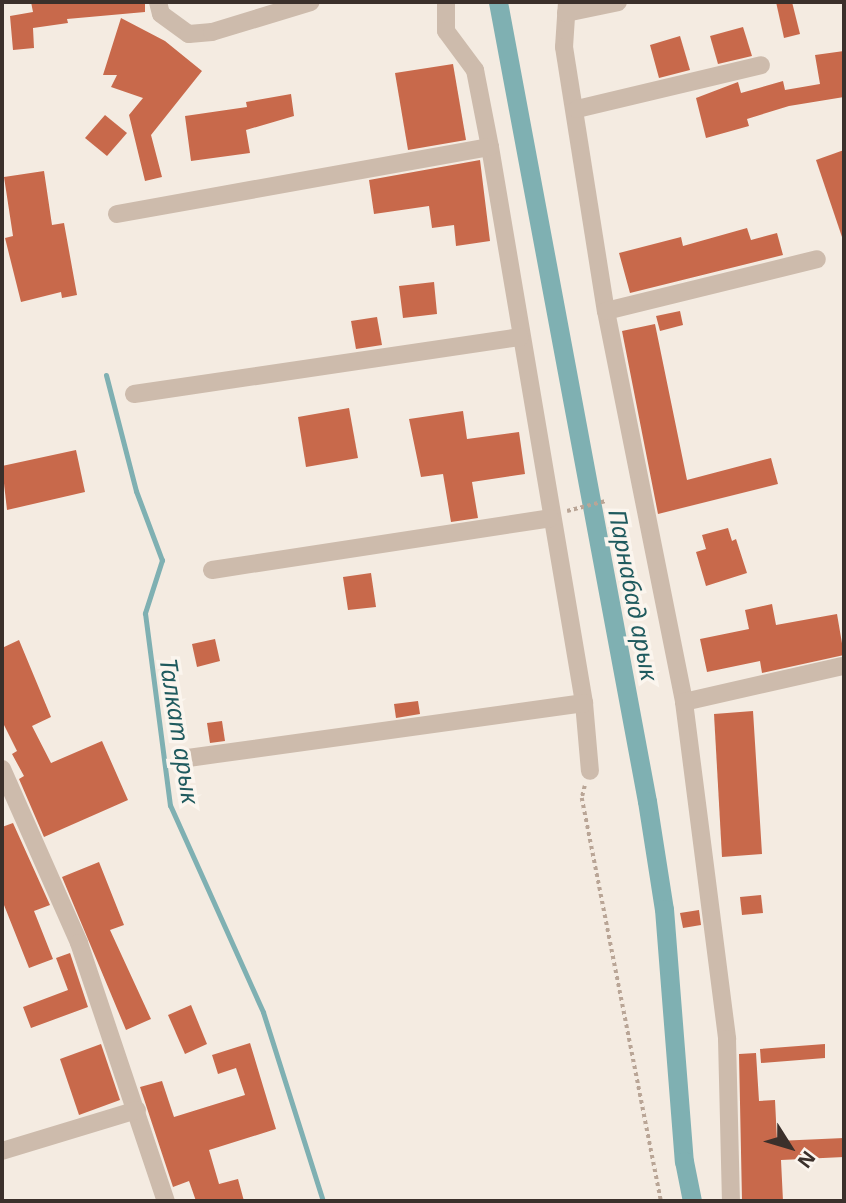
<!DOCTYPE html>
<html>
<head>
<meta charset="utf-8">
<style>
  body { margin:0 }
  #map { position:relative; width:846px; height:1203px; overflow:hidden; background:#f4ebe1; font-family:"Noto Sans",sans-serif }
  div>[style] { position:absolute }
  .stream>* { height:5px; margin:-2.5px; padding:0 2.5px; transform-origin:2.5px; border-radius:2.5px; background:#7fb0b2 }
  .canal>* { height:19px; margin:-9.5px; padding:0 9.5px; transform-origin:9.5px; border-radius:9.5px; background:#7fb0b2 }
  .building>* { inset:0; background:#c8694b }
  .path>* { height:3.5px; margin-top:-1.75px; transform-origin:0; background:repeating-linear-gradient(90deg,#b9a596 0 3.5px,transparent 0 7px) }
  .street>* { height:18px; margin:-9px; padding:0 9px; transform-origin:9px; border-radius:9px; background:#cdbbac }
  span { translate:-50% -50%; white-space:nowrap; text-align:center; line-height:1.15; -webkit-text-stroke:7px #fbf5ee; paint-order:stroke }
  .water-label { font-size:24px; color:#1f5a5e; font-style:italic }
  .frame { position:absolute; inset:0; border:4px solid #3b302b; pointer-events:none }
  .north { position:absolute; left:755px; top:1112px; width:70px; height:70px; -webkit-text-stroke:5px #fbf5ee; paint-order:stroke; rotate:127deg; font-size:19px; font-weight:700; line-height:28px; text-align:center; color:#3b302b }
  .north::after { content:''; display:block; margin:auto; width:24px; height:32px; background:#3b302b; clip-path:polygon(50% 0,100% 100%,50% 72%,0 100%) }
</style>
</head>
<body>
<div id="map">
  <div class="stream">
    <div style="left:106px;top:375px;width:120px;rotate:75.5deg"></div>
    <div style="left:136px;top:491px;width:74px;rotate:69.4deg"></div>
    <div style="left:162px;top:560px;width:56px;rotate:107.8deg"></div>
    <div style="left:145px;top:613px;width:194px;rotate:82.6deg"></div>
    <div style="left:170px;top:805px;width:227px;rotate:65.8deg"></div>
    <div style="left:263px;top:1012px;width:198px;rotate:72.4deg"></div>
  </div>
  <div class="canal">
    <div style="left:498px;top:2px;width:813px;rotate:79.44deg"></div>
    <div style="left:647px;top:801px;width:109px;rotate:81.1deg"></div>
    <div style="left:664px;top:909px;width:253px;rotate:85.5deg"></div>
    <div style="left:684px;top:1161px;width:41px;rotate:78.7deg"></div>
  </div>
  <div class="building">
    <div style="clip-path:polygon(31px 2px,145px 2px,145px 12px,67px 19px,68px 23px,33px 28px,34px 48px,13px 50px,10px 16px,33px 12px)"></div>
    <div style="clip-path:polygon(776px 2px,792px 2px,800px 34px,784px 38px)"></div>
    <div style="clip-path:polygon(121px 18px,165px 41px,202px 71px,151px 135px,162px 177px,145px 181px,129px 115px,143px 98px,111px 87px,117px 75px,103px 75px)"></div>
    <div style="clip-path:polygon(743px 27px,752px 56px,718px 64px,710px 36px)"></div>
    <div style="clip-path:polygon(680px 36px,690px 70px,659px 78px,650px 45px)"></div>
    <div style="clip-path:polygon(844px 51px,844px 97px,789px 106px,747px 119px,749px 126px,706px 138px,696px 98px,738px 82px,741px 93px,783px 81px,785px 90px,820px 84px,815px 55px)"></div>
    <div style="clip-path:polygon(453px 64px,466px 140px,408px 150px,395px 73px)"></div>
    <div style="clip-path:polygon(291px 94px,294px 116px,246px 130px,250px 153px,191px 161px,185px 116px,247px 107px,246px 102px)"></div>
    <div style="clip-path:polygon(105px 115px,127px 133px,107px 156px,85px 138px)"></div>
    <div style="clip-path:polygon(844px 150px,844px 237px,842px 237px,816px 160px)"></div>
    <div style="clip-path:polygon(480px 160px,490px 241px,456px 246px,454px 225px,432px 228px,429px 206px,374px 214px,369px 180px)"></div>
    <div style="clip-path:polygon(44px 171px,52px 225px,64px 223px,77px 295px,62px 298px,61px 292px,21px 302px,5px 238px,13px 236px,4px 177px)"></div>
    <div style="clip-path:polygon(747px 228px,751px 240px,777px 233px,783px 255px,630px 293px,619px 253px,681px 237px,683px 246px)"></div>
    <div style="clip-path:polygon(434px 282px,437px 314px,403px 318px,399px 286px)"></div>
    <div style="clip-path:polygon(680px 311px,683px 325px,660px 331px,656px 316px)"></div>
    <div style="clip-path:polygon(377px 317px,382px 345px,356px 349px,351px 321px)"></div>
    <div style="clip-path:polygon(655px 324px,687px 480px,771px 458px,778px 484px,658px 514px,622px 331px)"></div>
    <div style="clip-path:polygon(349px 408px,358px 458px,306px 467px,298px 417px)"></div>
    <div style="clip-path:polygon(463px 411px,467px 439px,519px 432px,525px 474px,472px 482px,478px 518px,451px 522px,443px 474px,421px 477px,409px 419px)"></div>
    <div style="clip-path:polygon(76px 450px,85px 492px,7px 510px,2px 466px)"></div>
    <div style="clip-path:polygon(728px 528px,732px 541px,736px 539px,747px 573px,706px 586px,696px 552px,706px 549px,702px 535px)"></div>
    <div style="clip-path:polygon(371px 573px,376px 607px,348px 610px,343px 577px)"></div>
    <div style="clip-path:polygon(772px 604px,776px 625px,837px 614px,844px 655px,762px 673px,760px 661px,707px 672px,700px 639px,749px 629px,745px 610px)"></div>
    <div style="clip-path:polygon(215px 639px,220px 661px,197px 667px,192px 644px)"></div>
    <div style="clip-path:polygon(19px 640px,51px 717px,32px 726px,51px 763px,102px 741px,128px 800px,44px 837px,19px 779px,24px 776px,12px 754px,17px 751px,2px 721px,2px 648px)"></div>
    <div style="clip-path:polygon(418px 701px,420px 714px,396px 718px,394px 704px)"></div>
    <div style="clip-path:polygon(753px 711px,762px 854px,722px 857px,714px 714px)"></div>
    <div style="clip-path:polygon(222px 721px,225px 741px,210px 743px,207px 723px)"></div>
    <div style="clip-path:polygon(13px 823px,50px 905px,34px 911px,53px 959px,29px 968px,2px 900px,2px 827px)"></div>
    <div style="clip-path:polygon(99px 862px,124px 925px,110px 930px,151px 1019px,126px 1030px,62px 877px)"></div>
    <div style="clip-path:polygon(761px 895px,763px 913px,742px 915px,740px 897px)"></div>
    <div style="clip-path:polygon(699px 910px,701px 925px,683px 928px,680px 913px)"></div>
    <div style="clip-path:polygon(70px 953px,88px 1007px,31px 1028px,23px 1007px,68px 990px,56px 958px)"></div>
    <div style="clip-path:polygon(191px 1005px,207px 1044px,185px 1054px,168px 1015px)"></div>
    <div style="clip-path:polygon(250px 1043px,276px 1129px,209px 1150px,219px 1184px,238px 1179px,244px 1201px,196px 1201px,189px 1181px,173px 1187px,140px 1087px,162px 1081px,174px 1117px,245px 1095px,236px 1068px,218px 1074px,212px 1055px)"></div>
    <div style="clip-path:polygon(101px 1044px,120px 1100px,79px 1115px,60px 1059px)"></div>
    <div style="clip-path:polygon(825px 1044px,825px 1058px,761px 1063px,760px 1049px)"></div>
    <div style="clip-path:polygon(756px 1053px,759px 1101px,775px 1100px,777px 1141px,844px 1138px,844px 1157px,781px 1160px,783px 1201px,742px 1201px,739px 1054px)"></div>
  </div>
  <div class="path">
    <div style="left:567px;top:511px;width:40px;rotate:-14.4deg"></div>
    <div style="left:585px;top:786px;width:12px;rotate:104deg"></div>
    <div style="left:582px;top:798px;width:411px;rotate:78.9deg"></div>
  </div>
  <div class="street">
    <div style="left:158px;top:2px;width:12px;rotate:76deg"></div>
    <div style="left:161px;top:14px;width:34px;rotate:36deg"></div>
    <div style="left:189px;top:34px;width:23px;rotate:-5deg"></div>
    <div style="left:212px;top:32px;width:103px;rotate:-16.9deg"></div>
    <div style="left:446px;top:2px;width:29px;rotate:90deg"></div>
    <div style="left:446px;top:31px;width:49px;rotate:53.4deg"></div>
    <div style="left:475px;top:70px;width:78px;rotate:79deg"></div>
    <div style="left:490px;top:147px;width:564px;rotate:80.4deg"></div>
    <div style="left:584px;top:703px;width:68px;rotate:85deg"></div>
    <div style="left:567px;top:2px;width:45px;rotate:93.8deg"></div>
    <div style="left:564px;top:47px;width:267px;rotate:81deg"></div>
    <div style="left:606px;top:311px;width:399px;rotate:78.7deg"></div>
    <div style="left:684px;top:702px;width:340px;rotate:82.7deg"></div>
    <div style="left:727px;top:1039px;width:162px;rotate:88.6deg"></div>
    <div style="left:566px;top:13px;width:53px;rotate:-11.9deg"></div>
    <div style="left:577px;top:109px;width:189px;rotate:-13.4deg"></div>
    <div style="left:117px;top:214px;width:379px;rotate:-10.2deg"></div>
    <div style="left:606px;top:311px;width:217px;rotate:-13.8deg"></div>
    <div style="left:134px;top:394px;width:390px;rotate:-8.4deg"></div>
    <div style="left:212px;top:570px;width:342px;rotate:-8.7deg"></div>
    <div style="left:684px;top:702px;width:162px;rotate:-12.8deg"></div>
    <div style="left:188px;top:758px;width:400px;rotate:-7.9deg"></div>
    <div style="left:2px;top:769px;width:190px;rotate:66.1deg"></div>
    <div style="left:79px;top:943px;width:272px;rotate:71.4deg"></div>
    <div style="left:2px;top:1151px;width:141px;rotate:-16.9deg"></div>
  </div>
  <div class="water-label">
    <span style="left:634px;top:595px;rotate:79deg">Парнабад арык</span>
    <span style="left:180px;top:731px;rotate:81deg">Талкат арык</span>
  </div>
  <div class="frame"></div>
  <div class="north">N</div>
</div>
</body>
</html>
